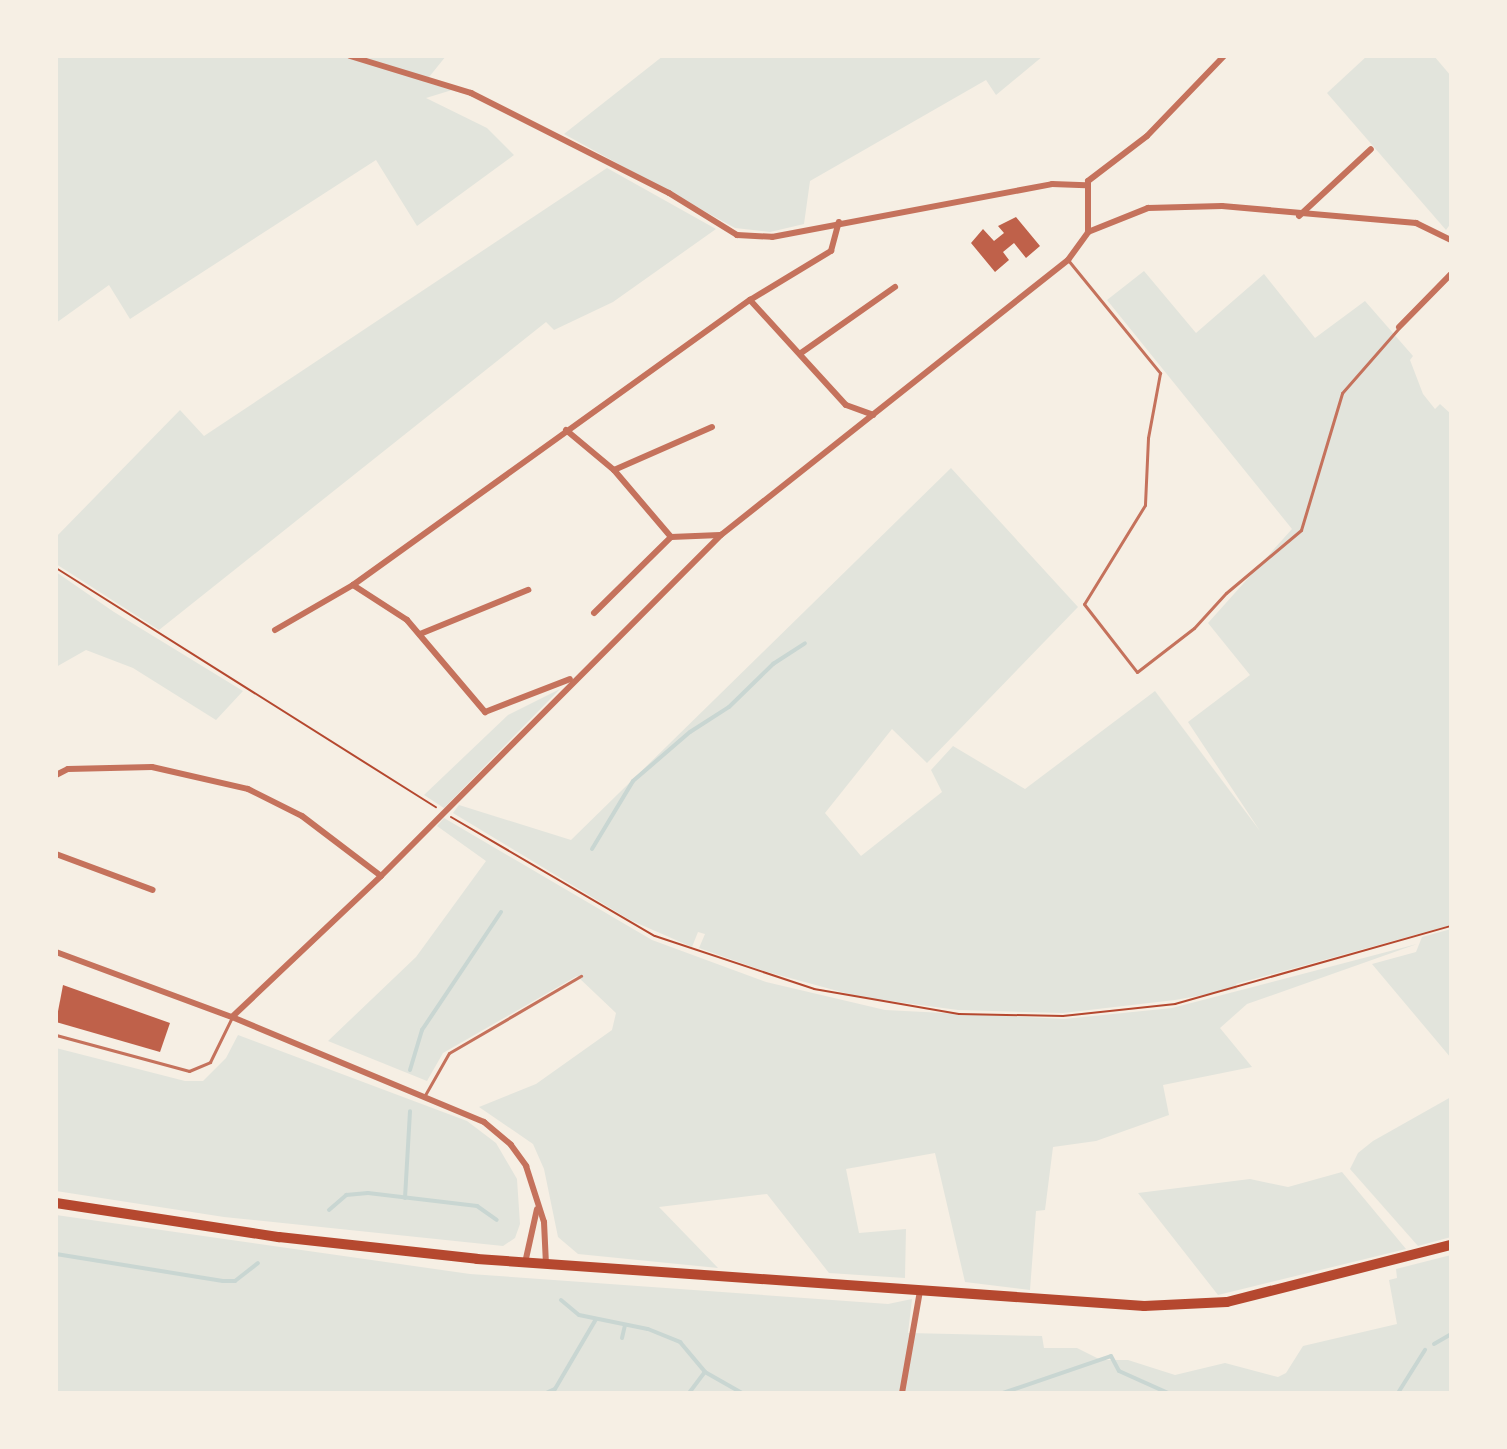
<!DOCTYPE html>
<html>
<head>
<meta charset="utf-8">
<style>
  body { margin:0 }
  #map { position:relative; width:1507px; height:1449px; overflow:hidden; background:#f6efe4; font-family:"DM Sans",sans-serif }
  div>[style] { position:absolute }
  .green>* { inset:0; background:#e2e4dc }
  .stream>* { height:4px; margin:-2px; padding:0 2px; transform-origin:2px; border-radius:2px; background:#c9d6d2 }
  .building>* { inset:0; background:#bf614a }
  .path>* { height:2px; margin:-1px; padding:0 1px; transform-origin:1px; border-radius:1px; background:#b5482f }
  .service>* { height:3px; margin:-1.5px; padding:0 1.5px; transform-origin:1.5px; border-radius:1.5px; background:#c5725c }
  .minor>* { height:6px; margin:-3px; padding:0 3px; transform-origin:3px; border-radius:3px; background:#c5725c }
  .primary>* { height:10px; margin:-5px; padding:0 5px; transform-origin:5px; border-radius:5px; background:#b5482f }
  span { translate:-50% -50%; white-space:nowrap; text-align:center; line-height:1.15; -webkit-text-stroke:7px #f6efe4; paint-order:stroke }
  .frame { position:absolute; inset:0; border:58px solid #f6efe4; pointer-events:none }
</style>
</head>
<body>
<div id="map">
  <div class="green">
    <div style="clip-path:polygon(56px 56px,446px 56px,425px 82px,452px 90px,426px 98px,487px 128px,514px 155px,417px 226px,376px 160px,130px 319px,109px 285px,56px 323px)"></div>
    <div style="clip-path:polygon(663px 56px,1043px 56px,996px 95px,986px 80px,810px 181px,804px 224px,770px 232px,735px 228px,564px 134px)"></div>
    <div style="clip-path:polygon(1367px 56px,1434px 56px,1451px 76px,1451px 223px,1446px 230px,1327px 93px)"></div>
    <div style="clip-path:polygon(607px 168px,716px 229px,613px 302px,554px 330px,546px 322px,159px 630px,56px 564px,56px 537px,180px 410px,204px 436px)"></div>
    <div style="clip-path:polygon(1144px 271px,1196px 333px,1264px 274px,1315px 338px,1365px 301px,1413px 356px,1410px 360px,1423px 394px,1435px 409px,1440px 404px,1451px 414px,1451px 925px,1236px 984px,1237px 989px,1175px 1000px,1063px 1013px,958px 1010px,860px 997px,764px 971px,699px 948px,705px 934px,698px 932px,692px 947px,630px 920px,453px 813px,459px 805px,571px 840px,951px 468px,1078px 607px,927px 763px,892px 729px,825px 813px,861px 856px,942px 792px,931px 770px,953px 746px,1025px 789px,1155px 691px,1260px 831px,1188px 722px,1250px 675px,1208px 623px,1292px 529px,1107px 300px)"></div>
    <div style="clip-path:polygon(56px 572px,114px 612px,243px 691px,216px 720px,133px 668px,86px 650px,56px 667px)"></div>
    <div style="clip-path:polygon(560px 689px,444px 808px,424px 795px,508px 715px)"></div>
    <div style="clip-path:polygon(444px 818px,652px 940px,766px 982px,885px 1010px,1064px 1019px,1172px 1008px,1417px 944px,1247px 1004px,1220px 1028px,1252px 1067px,1163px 1085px,1169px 1115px,1096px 1141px,1053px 1147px,1045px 1210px,1036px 1211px,1030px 1290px,965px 1282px,935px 1153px,846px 1169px,859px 1233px,906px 1229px,905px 1278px,829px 1273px,767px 1194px,659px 1207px,718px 1268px,578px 1254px,558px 1237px,544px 1169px,533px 1144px,479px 1107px,536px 1084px,612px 1030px,616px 1013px,577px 976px,443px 1053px,427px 1081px,328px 1041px,416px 957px,486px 861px,437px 826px)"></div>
    <div style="clip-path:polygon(1451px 929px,1451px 1058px,1372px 964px,1416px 952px,1422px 937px)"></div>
    <div style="clip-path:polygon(238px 1035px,467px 1121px,496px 1143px,517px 1179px,520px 1224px,515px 1238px,503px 1246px,224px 1217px,56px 1191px,56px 1048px,185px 1081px,203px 1081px,226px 1058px)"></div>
    <div style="clip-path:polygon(1451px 1097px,1451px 1237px,1418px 1246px,1350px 1169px,1358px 1153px,1373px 1141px)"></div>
    <div style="clip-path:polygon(1342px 1172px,1406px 1249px,1218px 1295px,1138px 1193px,1250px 1179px,1288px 1187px)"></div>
    <div style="clip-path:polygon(56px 1215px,470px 1274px,888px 1304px,912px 1299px,908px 1333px,1042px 1336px,1044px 1348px,1077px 1348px,1101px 1360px,1128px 1360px,1175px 1375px,1225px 1363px,1278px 1377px,1286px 1373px,1303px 1346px,1397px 1324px,1389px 1280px,1397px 1278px,1396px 1269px,1451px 1255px,1451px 1393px,56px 1393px)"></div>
  </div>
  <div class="stream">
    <div style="left:592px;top:849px;width:79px;rotate:-58.9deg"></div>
    <div style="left:633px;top:781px;width:75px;rotate:-40.7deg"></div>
    <div style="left:690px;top:732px;width:46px;rotate:-32.7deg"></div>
    <div style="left:729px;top:707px;width:62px;rotate:-44.3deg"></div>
    <div style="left:773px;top:664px;width:38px;rotate:-33deg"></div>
    <div style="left:410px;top:1070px;width:42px;rotate:-73.3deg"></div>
    <div style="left:422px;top:1030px;width:142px;rotate:-56.2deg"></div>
    <div style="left:405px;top:1198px;width:87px;rotate:-86.7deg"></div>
    <div style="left:329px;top:1210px;width:23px;rotate:-41deg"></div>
    <div style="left:346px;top:1195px;width:22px;rotate:-5deg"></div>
    <div style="left:368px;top:1193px;width:110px;rotate:6.8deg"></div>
    <div style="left:477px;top:1206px;width:24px;rotate:35deg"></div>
    <div style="left:56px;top:1254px;width:169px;rotate:9.2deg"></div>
    <div style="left:223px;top:1281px;width:12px"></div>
    <div style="left:235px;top:1281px;width:29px;rotate:-38deg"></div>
    <div style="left:561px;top:1300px;width:23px;rotate:40deg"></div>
    <div style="left:579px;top:1315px;width:70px;rotate:11.5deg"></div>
    <div style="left:648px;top:1329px;width:35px;rotate:22deg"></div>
    <div style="left:680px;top:1342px;width:39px;rotate:50deg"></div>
    <div style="left:705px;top:1372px;width:43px;rotate:29.6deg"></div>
    <div style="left:622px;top:1338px;width:13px;rotate:-77deg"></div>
    <div style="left:1434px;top:1344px;width:20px;rotate:-30deg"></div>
    <div style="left:546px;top:1393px;width:10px;rotate:-24deg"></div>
    <div style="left:555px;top:1389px;width:81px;rotate:-59.6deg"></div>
    <div style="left:689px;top:1393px;width:26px;rotate:-53deg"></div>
    <div style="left:909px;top:1393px;width:1px"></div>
    <div style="left:1003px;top:1393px;width:114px;rotate:-18.9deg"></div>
    <div style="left:1111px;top:1356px;width:17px;rotate:62deg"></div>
    <div style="left:1119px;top:1371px;width:54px;rotate:24.2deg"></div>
    <div style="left:1398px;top:1393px;width:51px;rotate:-57.9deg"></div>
  </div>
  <div class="building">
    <div style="clip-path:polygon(1016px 217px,1040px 246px,1026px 258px,1014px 243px,1003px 252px,1009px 260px,995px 272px,971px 243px,983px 229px,994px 241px,1004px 233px,998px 226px)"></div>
    <div style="clip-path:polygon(63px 985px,170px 1023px,160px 1052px,56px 1022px)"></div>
  </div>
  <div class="path">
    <div style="left:56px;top:568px;width:449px;rotate:32.2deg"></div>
    <div style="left:451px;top:817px;width:236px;rotate:30.3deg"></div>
    <div style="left:655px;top:936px;width:168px;rotate:18.4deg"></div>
    <div style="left:814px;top:989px;width:147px;rotate:9.8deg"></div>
    <div style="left:959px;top:1014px;width:104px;rotate:1.1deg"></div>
    <div style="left:1063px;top:1016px;width:113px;rotate:-6.1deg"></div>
    <div style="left:1175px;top:1004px;width:287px;rotate:-15.8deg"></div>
  </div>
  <div class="service">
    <div style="left:1068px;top:260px;width:146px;rotate:50.8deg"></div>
    <div style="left:1160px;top:373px;width:66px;rotate:100.5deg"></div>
    <div style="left:1148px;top:438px;width:67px;rotate:92.6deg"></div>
    <div style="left:1145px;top:505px;width:116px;rotate:121.6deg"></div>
    <div style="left:1084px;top:604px;width:86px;rotate:52.1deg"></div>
    <div style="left:1137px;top:672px;width:72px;rotate:-37.7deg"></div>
    <div style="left:1194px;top:628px;width:47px;rotate:-47.6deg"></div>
    <div style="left:1226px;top:593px;width:98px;rotate:-40deg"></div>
    <div style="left:1301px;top:530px;width:143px;rotate:-73.3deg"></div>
    <div style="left:1342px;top:393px;width:86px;rotate:-48.8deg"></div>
    <div style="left:56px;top:1035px;width:138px;rotate:15.1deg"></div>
    <div style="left:189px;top:1071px;width:23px;rotate:-23deg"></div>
    <div style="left:210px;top:1062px;width:50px;rotate:-63.9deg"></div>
    <div style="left:425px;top:1095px;width:48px;rotate:-60.3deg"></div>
    <div style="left:449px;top:1053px;width:153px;rotate:-30.3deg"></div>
  </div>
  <div class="minor">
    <div style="left:350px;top:56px;width:127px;rotate:17deg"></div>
    <div style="left:471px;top:93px;width:222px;rotate:26.8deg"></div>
    <div style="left:669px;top:193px;width:80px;rotate:31.7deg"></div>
    <div style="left:737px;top:235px;width:35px;rotate:3deg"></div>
    <div style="left:772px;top:237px;width:285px;rotate:-10.7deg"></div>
    <div style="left:1052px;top:184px;width:34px;rotate:2deg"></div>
    <div style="left:1299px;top:216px;width:98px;rotate:-42.9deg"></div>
    <div style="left:1088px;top:232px;width:65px;rotate:-21.8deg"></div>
    <div style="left:1148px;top:208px;width:74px;rotate:-1.5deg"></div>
    <div style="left:1222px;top:206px;width:195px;rotate:5deg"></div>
    <div style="left:1416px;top:223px;width:39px;rotate:26deg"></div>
    <div style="left:750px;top:300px;width:142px;rotate:47.6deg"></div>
    <div style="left:846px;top:405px;width:29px;rotate:20deg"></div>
    <div style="left:1399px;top:327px;width:74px;rotate:-45.5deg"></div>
    <div style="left:801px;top:353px;width:115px;rotate:-35.1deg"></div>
    <div style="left:566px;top:430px;width:62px;rotate:39.8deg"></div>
    <div style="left:614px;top:470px;width:88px;rotate:49.6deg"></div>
    <div style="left:671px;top:537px;width:49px;rotate:-2.3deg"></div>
    <div style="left:614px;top:470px;width:107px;rotate:-23.7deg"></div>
    <div style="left:353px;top:585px;width:64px;rotate:32.9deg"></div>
    <div style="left:407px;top:620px;width:121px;rotate:49.7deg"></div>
    <div style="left:485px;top:712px;width:91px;rotate:-21.2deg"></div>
    <div style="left:594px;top:613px;width:108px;rotate:-44.6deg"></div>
    <div style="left:275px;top:630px;width:90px;rotate:-30deg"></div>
    <div style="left:353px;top:585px;width:489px;rotate:-35.7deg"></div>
    <div style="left:750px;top:300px;width:95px;rotate:-31.2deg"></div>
    <div style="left:831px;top:251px;width:30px;rotate:-75deg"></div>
    <div style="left:420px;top:634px;width:117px;rotate:-22.2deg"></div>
    <div style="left:56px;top:775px;width:13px;rotate:-27deg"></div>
    <div style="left:68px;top:769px;width:84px;rotate:-1.4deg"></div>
    <div style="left:152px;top:767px;width:98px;rotate:12.9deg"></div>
    <div style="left:248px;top:789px;width:60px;rotate:26.6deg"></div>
    <div style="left:302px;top:816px;width:99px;rotate:37.2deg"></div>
    <div style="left:56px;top:854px;width:103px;rotate:20.4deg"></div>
    <div style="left:56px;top:952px;width:188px;rotate:20.3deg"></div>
    <div style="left:232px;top:1017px;width:273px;rotate:22.6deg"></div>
    <div style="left:484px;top:1122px;width:35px;rotate:40deg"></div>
    <div style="left:511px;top:1145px;width:26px;rotate:54deg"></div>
    <div style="left:526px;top:1166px;width:59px;rotate:72.2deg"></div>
    <div style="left:544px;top:1222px;width:43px;rotate:87.3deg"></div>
    <div style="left:232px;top:1017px;width:205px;rotate:-43.4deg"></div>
    <div style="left:381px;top:876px;width:482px;rotate:-45.1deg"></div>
    <div style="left:721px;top:535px;width:443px;rotate:-38.4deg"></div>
    <div style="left:1068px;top:260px;width:34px;rotate:-54deg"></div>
    <div style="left:1088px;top:232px;width:51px;rotate:-90deg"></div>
    <div style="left:1088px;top:181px;width:74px;rotate:-37.3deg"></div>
    <div style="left:1147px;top:136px;width:111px;rotate:-46.1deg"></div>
    <div style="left:525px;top:1263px;width:55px;rotate:-77.5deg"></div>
    <div style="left:902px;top:1393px;width:104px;rotate:-80deg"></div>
  </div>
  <div class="primary">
    <div style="left:56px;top:1203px;width:226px;rotate:8.7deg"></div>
    <div style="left:279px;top:1237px;width:199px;rotate:6.3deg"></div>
    <div style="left:477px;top:1259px;width:669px;rotate:4.03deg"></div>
    <div style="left:1144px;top:1306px;width:83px;rotate:-2.8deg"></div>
    <div style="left:1227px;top:1302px;width:231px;rotate:-14.3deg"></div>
  </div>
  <div class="frame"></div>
</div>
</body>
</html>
